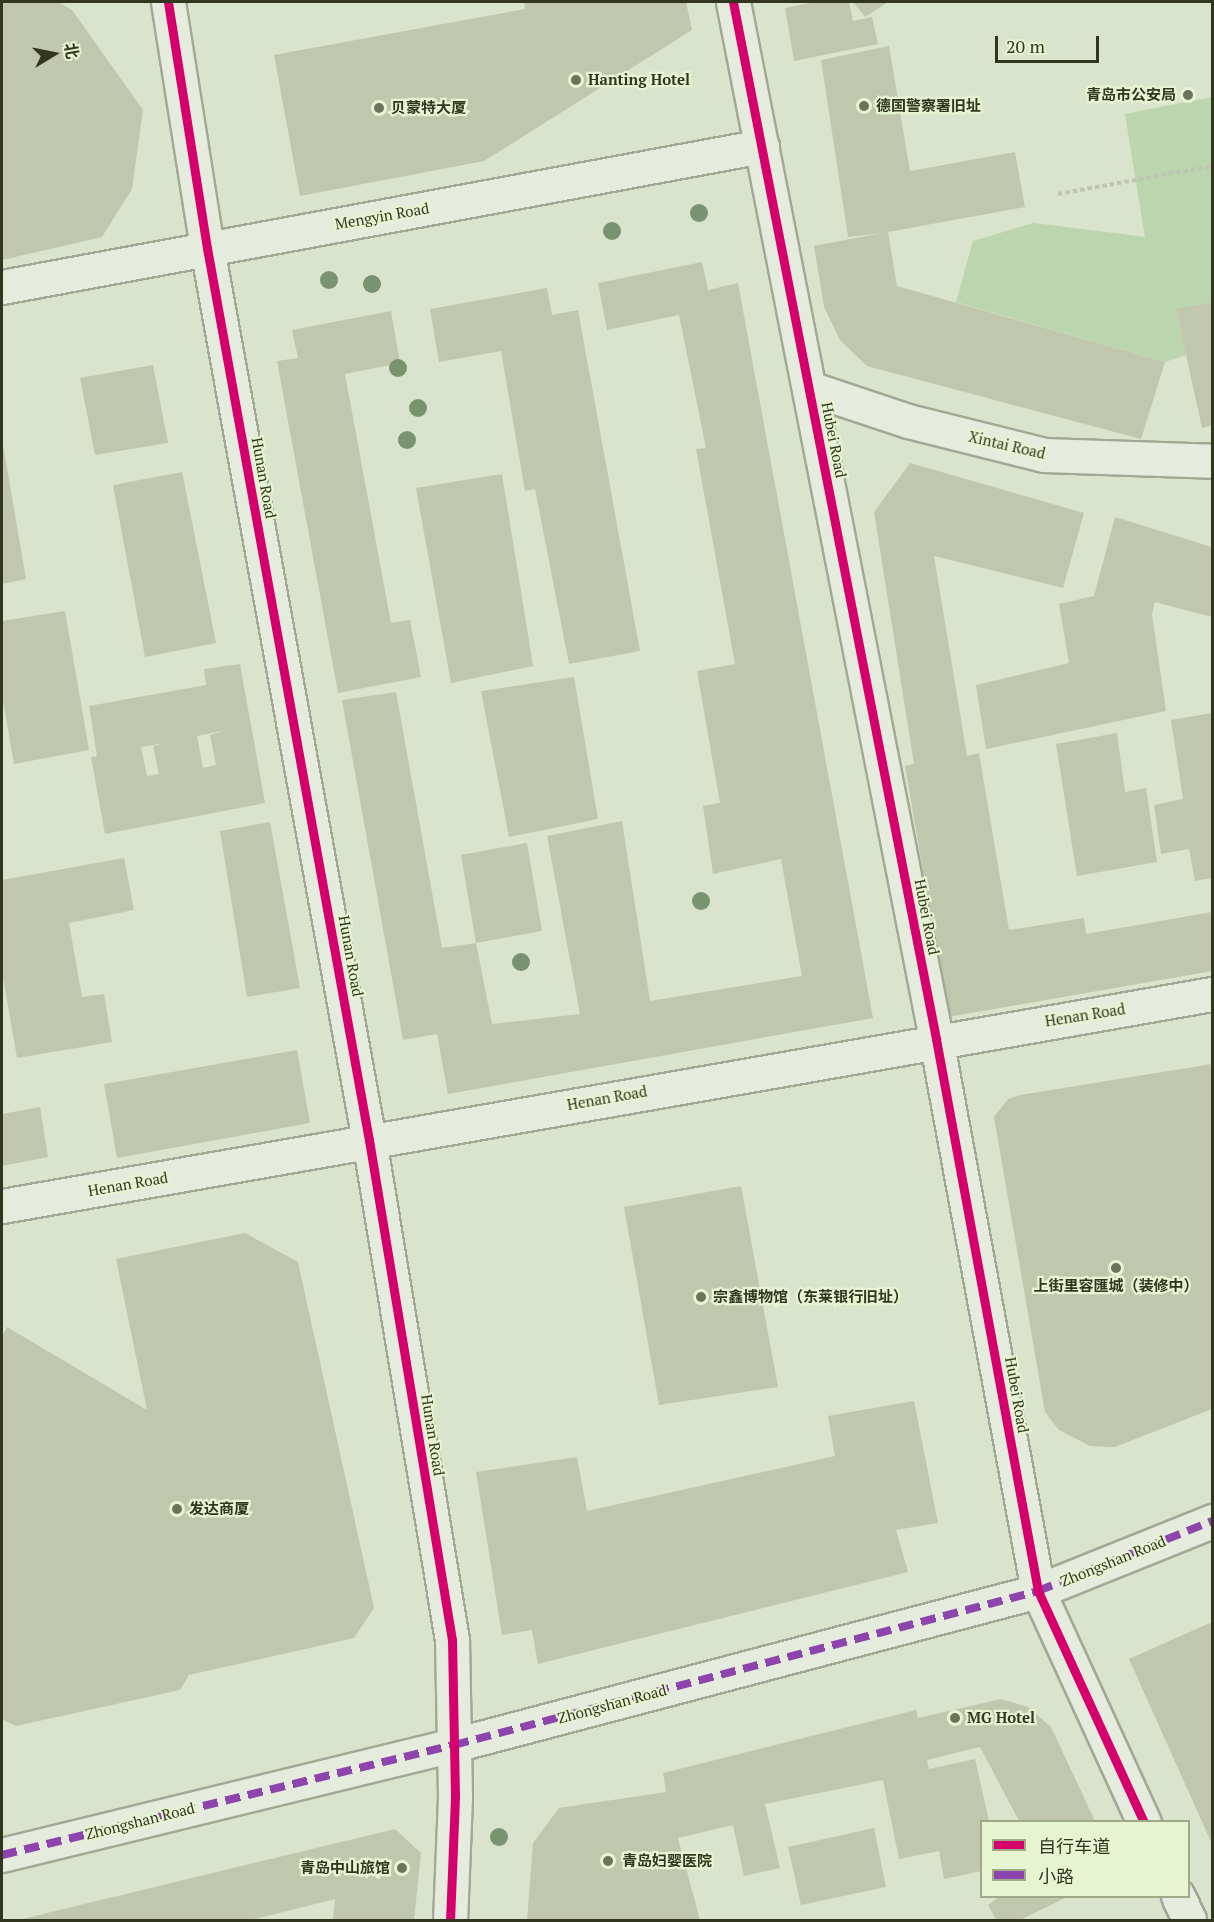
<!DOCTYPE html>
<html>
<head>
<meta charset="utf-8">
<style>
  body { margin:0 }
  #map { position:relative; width:1214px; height:1922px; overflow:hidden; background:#dae3cc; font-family:"PT Serif","Noto Sans SC",serif }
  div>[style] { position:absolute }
  .green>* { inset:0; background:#bbd5ae }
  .building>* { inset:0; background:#c1c7ad }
  .path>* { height:4px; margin-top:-2px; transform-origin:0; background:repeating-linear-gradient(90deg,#bfc4b4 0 4.5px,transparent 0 7.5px) }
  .roads { filter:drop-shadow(2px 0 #a2a895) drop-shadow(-2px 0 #a2a895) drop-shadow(0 2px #a2a895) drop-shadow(0 -2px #a2a895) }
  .minor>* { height:33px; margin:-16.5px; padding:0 16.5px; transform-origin:16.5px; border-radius:16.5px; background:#e6ecdd }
  .quiet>* { height:8px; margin-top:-4px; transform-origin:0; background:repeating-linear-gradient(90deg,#8e44ad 0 15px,transparent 0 23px) }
  .cycleway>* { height:9px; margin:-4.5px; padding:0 4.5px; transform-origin:4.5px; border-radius:4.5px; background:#d6006c }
  .trees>* { width:18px; height:18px; margin:-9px; border-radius:50%; background:#789370 }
  .dots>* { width:16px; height:16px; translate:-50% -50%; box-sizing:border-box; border:3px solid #e7f4d1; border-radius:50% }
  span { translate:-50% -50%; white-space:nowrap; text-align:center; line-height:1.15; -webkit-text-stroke:4.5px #e7f4d1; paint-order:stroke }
  .poi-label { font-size:15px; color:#32361e; font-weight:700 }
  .left { translate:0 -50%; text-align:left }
  .right { translate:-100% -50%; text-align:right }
  .street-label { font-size:15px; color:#32361e }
  .frame { position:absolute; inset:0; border:3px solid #32361e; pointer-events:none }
  .legend { position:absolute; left:980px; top:1820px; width:210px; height:78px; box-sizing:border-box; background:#e7f4d1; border:2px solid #9fa889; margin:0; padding:8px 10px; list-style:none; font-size:18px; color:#32361e }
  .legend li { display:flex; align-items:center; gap:12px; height:30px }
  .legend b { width:30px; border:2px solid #9fa889 }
  .north { position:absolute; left:24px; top:24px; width:60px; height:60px; -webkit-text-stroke:4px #e7f4d1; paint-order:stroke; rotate:80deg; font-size:16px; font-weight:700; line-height:24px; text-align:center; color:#32361e }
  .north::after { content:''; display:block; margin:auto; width:21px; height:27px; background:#32361e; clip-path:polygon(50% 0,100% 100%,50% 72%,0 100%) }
  .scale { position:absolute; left:995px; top:36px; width:104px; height:27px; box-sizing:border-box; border:3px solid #32361e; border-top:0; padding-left:8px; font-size:18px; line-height:21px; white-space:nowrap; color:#32361e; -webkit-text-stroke:4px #e7f4d1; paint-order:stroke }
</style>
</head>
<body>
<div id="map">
  <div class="green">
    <div style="clip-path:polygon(1212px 97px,1212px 302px,1176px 309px,1186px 355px,1165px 362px,956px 302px,973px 241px,1033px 223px,1145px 237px,1125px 114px)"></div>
  </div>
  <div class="building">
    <div style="clip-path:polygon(2px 2px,58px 2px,72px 10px,143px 110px,132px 189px,102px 237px,2px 260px)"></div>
    <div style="clip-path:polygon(524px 2px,686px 2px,692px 30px,484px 161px,300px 196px,274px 55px,525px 9px)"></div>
    <div style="clip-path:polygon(815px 2px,849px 2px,853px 21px,872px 17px,878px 44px,794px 61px,785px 8px)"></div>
    <div style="clip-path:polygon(853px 2px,888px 2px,865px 17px)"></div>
    <div style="clip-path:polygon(889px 46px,910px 171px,1015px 152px,1025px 207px,888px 232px,897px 286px,1165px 362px,1141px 439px,867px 366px,840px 340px,824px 307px,814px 246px,882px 233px,848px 237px,821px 60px)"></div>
    <div style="clip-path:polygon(702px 262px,708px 290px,738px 283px,873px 1018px,448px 1094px,437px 1034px,403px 1040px,342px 700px,396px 692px,442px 948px,476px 943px,492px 1024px,580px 1014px,547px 836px,622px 821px,650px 1001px,802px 976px,781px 859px,713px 874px,703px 806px,720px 803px,697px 671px,735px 664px,696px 449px,706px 448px,679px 315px,607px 330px,598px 283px)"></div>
    <div style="clip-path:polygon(547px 288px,552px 315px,578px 310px,640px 651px,569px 664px,535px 489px,525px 491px,501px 351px,439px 362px,430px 309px)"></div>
    <div style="clip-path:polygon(1212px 302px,1212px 425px,1202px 428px,1176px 309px)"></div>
    <div style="clip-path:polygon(391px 311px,400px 363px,345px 374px,391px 623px,410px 620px,421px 677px,338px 693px,277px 361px,298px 358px,292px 330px)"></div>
    <div style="clip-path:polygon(153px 365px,168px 443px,95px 455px,80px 378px)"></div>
    <div style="clip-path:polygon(2px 439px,26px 579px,2px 584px)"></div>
    <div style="clip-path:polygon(910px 463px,1084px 513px,1063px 588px,934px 556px,967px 756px,979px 753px,1009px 930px,1084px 918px,1086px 934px,1212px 912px,1212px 971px,948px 1017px,905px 766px,914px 764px,874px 512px)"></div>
    <div style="clip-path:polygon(182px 472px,216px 643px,145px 657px,113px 485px)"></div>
    <div style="clip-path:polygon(502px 474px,533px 666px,451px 683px,416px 488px)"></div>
    <div style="clip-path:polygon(1115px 517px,1212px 547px,1212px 617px,1155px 602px,1152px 614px,1166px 711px,986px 749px,976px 685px,1069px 663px,1059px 604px,1094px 596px)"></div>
    <div style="clip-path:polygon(65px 611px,89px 750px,14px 764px,2px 695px,2px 621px)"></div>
    <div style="clip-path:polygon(evenodd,240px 664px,265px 803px,105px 834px,91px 757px,97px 756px,89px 706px,206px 685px,204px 669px,240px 664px,226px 730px,210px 735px,216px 765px,203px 768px,197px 736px,226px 730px,240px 664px,164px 743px,153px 746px,159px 774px,147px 776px,141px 747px,164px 743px)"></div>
    <div style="clip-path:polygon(574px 677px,598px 819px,509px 837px,481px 691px)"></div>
    <div style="clip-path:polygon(1212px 713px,1212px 878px,1195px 881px,1189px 849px,1161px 854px,1154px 805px,1183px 799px,1171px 720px)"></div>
    <div style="clip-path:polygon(1117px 733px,1125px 792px,1146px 788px,1157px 862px,1077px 876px,1056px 744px)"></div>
    <div style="clip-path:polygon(270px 822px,300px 988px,247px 997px,220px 831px)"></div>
    <div style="clip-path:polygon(527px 843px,542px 931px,476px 943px,461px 855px)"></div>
    <div style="clip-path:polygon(124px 858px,134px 910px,69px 923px,82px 997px,104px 994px,112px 1042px,17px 1058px,2px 971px,2px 880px)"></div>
    <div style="clip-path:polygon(297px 1050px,310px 1123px,117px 1158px,104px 1084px)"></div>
    <div style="clip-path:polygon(1212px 1064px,1212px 1409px,1115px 1447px,1090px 1446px,1059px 1430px,1045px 1412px,994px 1117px,1008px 1099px,1020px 1095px)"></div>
    <div style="clip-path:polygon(40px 1107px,48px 1157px,2px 1166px,2px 1114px)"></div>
    <div style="clip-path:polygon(741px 1186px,778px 1387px,659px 1405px,624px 1207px)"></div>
    <div style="clip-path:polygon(245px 1233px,298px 1262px,374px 1608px,354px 1638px,189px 1675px,180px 1690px,16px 1726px,3px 1720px,2px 1336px,7px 1327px,147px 1410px,116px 1259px)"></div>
    <div style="clip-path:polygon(914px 1401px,938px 1523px,896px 1530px,908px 1572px,538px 1664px,532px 1630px,502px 1635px,476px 1472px,577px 1457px,587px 1511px,835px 1456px,828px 1416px)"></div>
    <div style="clip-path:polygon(1212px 1622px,1212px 1844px,1129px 1659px)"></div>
    <div style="clip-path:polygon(1001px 1699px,1028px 1707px,1051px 1727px,1095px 1821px,1019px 1821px,980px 1747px,927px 1760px,929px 1769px,975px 1759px,989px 1821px,981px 1821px,981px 1871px,944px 1879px,939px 1851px,899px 1859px,883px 1780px,765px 1804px,780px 1868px,744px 1876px,733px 1825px,678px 1838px,700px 1920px,527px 1920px,533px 1843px,559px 1808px,666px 1792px,663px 1773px,916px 1710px,918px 1718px)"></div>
    <div style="clip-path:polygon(874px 1828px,886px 1887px,801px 1905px,788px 1847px)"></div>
    <div style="clip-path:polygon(395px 1829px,421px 1853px,414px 1920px,333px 1920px,335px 1899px,251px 1920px,18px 1920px)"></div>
    <div style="clip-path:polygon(1000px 1896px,1069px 1896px,1020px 1920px,996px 1920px,988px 1905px)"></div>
  </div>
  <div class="path">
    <div style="left:1058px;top:194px;width:157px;rotate:-10.3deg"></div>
  </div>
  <div class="roads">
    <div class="minor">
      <div style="left:168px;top:2px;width:249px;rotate:81deg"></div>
      <div style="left:207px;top:248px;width:907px;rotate:79.71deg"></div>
      <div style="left:369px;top:1140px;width:507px;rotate:80.57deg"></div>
      <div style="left:452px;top:1640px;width:157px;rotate:88.9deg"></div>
      <div style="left:455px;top:1797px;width:123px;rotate:92.3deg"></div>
      <div style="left:733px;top:2px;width:1057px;rotate:78.92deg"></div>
      <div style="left:936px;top:1039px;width:561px;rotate:79.53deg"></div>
      <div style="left:1038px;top:1591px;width:254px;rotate:65.4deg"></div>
      <div style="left:2px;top:287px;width:773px;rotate:-10.51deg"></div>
      <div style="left:809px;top:388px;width:104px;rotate:18.4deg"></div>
      <div style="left:908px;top:421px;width:140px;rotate:14deg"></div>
      <div style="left:1044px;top:455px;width:168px;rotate:2deg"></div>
      <div style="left:2px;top:1206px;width:1228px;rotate:-9.94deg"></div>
      <div style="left:2px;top:1855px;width:465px;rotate:-13.7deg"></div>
      <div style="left:454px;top:1745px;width:604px;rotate:-14.77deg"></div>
      <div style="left:1038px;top:1591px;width:188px;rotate:-21.9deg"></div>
      <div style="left:1178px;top:1896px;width:26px;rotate:65deg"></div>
    </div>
  </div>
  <div class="quiet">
    <div style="left:2px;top:1855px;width:465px;rotate:-13.7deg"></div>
    <div style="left:454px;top:1745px;width:604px;rotate:-14.77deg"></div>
    <div style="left:1038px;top:1591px;width:188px;rotate:-21.9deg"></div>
  </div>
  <div class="cycleway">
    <div style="left:168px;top:2px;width:249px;rotate:81deg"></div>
    <div style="left:207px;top:248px;width:907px;rotate:79.71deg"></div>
    <div style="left:369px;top:1140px;width:507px;rotate:80.57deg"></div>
    <div style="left:452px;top:1640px;width:157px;rotate:88.9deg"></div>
    <div style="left:455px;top:1797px;width:123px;rotate:92.3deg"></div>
    <div style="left:733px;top:2px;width:1057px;rotate:78.92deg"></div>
    <div style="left:936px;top:1039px;width:561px;rotate:79.53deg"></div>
    <div style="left:1038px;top:1591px;width:254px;rotate:65.4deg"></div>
  </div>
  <div class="trees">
    <div style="left:699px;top:213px"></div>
    <div style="left:612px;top:231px"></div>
    <div style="left:329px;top:280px"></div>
    <div style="left:372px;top:284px"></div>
    <div style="left:398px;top:368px"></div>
    <div style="left:418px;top:408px"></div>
    <div style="left:407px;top:440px"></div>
    <div style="left:701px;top:901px"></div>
    <div style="left:521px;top:962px"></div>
    <div style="left:499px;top:1837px"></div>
  </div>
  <div class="dots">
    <div style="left:576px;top:80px;background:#6d735b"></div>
    <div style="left:1188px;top:95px;background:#6d735b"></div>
    <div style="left:864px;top:106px;background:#6d735b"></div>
    <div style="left:379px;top:108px;background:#6d735b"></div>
    <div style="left:1116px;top:1268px;background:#6d735b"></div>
    <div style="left:701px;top:1297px;background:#6d735b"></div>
    <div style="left:177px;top:1509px;background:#6d735b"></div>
    <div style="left:955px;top:1718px;background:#6d735b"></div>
    <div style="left:608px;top:1861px;background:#6d735b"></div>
    <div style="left:402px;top:1868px;background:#6d735b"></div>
  </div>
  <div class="poi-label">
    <span class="left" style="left:588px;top:80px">Hanting Hotel</span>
    <span class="right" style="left:1176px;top:95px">青岛市公安局</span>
    <span class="left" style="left:876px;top:106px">德国警察署旧址</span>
    <span class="left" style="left:391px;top:108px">贝蒙特大厦</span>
    <span style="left:1116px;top:1286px">上街里容匯城（装修中）</span>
    <span class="left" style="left:713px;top:1297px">宗鑫博物馆（东莱银行旧址）</span>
    <span class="left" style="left:189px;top:1509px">发达商厦</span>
    <span class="left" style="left:967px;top:1718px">MG Hotel</span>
    <span class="left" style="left:622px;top:1861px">青岛妇婴医院</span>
    <span class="right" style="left:390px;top:1868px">青岛中山旅馆</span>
  </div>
  <div class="street-label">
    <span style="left:382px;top:216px;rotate:-10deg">Mengyin Road</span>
    <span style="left:834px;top:440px;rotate:79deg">Hubei Road</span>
    <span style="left:1007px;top:445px;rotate:13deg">Xintai Road</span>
    <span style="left:264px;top:478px;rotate:80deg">Hunan Road</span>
    <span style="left:927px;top:917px;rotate:79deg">Hubei Road</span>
    <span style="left:351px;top:956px;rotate:80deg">Hunan Road</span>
    <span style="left:1085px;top:1015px;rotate:-9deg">Henan Road</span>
    <span style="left:607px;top:1098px;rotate:-10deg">Henan Road</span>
    <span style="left:128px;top:1184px;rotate:-10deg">Henan Road</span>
    <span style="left:1017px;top:1395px;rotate:80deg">Hubei Road</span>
    <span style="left:433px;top:1435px;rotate:81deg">Hunan Road</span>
    <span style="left:1113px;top:1561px;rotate:-22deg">Zhongshan Road</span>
    <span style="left:612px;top:1704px;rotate:-15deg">Zhongshan Road</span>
    <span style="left:140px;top:1821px;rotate:-14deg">Zhongshan Road</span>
  </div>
  <div class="frame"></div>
  <ul class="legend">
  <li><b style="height:8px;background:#d6006c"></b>自行车道</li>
  <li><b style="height:8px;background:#8e44ad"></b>小路</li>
  </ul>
  <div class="north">北</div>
  <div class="scale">20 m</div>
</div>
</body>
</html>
